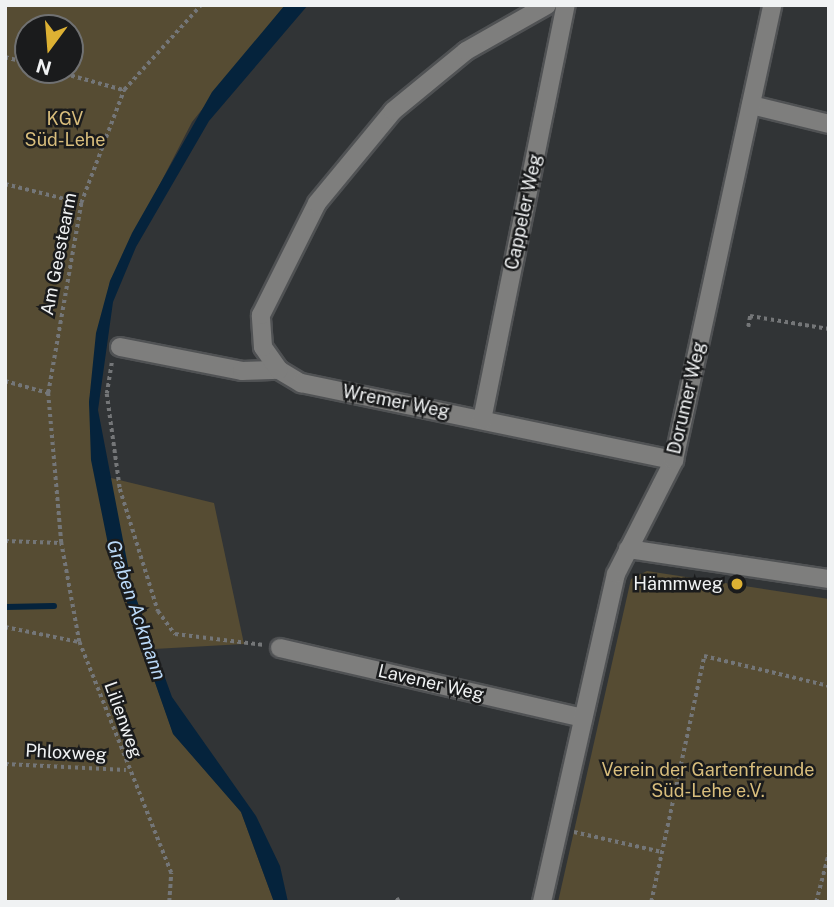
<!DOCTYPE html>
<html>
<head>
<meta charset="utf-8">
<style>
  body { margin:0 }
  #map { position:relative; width:834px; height:907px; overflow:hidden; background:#313436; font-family:"Public Sans",sans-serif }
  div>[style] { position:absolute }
  .green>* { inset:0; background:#564c33 }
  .water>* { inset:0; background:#05233c }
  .stream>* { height:6px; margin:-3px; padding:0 3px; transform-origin:3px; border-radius:3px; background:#05233c }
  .path>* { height:3.5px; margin-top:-1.75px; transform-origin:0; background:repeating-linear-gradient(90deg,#747678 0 3.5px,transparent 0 7px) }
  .roads { filter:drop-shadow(2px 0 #505254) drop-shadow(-2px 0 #505254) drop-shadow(0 2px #505254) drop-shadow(0 -2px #505254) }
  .minor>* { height:18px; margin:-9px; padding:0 9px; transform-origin:9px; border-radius:9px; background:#7e7e7d }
  .dots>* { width:19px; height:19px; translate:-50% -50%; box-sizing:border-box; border:4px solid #1a1b1c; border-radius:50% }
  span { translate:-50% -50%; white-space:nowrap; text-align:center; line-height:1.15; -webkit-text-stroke:5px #1a1b1c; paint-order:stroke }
  .park-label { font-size:18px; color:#d8bd7c }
  .street-label { font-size:18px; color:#f0f2f3 }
  .poi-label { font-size:18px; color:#f0f2f3 }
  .right { translate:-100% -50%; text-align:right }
  .water-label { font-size:19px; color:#bbdaf9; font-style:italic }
  .frame { position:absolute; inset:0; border:7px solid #f0f2f3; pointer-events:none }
  .north { position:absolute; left:14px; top:14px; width:70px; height:70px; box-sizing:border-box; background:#1a1b1c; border:2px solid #707172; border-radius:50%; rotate:196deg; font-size:19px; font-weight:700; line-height:28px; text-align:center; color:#f0f2f3 }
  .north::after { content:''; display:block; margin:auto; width:24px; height:32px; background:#ddb133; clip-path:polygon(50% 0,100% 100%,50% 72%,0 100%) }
</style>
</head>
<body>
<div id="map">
  <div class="green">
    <div style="clip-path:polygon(evenodd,5px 5px,285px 5px,192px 122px,110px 281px,89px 402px,110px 554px,173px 733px,241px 812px,274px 902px,5px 902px,5px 5px,28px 28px,70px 28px,70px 70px,28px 70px,28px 28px)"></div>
    <div style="clip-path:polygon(107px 477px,214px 503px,244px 644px,154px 649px,132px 587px)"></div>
    <div style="clip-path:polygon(647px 571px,829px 599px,829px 902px,558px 902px,631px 579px)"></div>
  </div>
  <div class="water">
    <div style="clip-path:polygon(285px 5px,308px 5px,209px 121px,136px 247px,113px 302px,98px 410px,132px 587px,172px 697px,256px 816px,280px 866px,288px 902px,274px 902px,241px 812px,173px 734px,110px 554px,91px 460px,89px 402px,96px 333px,110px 281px,132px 233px,212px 92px)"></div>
  </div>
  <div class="stream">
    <div style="left:5px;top:607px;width:49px;rotate:-1.2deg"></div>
  </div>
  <div class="path">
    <div style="left:5px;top:57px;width:24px;rotate:15deg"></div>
    <div style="left:51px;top:70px;width:75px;rotate:15.5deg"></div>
    <div style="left:5px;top:184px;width:78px;rotate:14deg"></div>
    <div style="left:748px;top:327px;width:11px;rotate:-80deg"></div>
    <div style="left:750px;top:316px;width:80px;rotate:9.3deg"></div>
    <div style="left:112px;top:363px;width:31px;rotate:99deg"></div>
    <div style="left:107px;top:394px;width:96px;rotate:82.2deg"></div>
    <div style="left:120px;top:489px;width:128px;rotate:72.7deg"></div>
    <div style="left:158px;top:611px;width:29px;rotate:54deg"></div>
    <div style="left:175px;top:634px;width:90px;rotate:7deg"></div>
    <div style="left:5px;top:381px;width:45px;rotate:15.6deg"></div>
    <div style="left:5px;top:541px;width:56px;rotate:2deg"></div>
    <div style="left:5px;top:627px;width:76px;rotate:11.5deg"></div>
    <div style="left:5px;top:764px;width:121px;rotate:2.8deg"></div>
    <div style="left:574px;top:832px;width:90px;rotate:12.8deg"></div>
    <div style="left:397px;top:898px;width:4px;rotate:63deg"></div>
    <div style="left:169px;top:902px;width:29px;rotate:-86deg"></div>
    <div style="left:171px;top:873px;width:249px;rotate:-111.7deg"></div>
    <div style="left:79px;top:642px;width:101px;rotate:-100.3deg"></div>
    <div style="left:61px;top:543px;width:151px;rotate:-95deg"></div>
    <div style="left:48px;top:393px;width:193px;rotate:-80.1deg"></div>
    <div style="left:81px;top:203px;width:121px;rotate:-69.2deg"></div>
    <div style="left:124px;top:90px;width:115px;rotate:-47.8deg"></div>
    <div style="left:651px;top:902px;width:252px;rotate:-77.8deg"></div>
    <div style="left:704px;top:656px;width:129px;rotate:13.5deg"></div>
    <div style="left:816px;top:902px;width:52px;rotate:-75.4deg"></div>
  </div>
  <div class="roads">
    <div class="minor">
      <div style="left:751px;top:105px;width:80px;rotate:13.7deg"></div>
      <div style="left:120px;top:347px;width:124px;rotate:11.1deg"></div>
      <div style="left:242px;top:371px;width:37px;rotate:-2deg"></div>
      <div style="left:279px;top:370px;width:26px;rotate:31deg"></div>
      <div style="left:301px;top:383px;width:381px;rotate:11.7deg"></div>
      <div style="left:279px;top:370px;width:28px;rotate:-125deg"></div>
      <div style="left:263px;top:347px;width:32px;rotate:-94deg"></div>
      <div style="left:261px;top:315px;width:125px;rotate:-63.4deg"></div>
      <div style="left:317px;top:203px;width:119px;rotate:-50.4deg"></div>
      <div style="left:393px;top:111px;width:94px;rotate:-39.4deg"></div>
      <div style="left:466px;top:51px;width:93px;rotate:-29.6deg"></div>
      <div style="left:482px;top:420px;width:423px;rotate:-78.6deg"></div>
      <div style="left:628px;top:549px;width:203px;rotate:8.5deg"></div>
      <div style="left:280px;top:648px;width:311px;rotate:13deg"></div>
      <div style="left:542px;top:902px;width:336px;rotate:-77.3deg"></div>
      <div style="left:616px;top:574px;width:128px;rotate:-63deg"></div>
      <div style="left:674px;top:460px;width:465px;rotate:-77.8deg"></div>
    </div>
  </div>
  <div class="dots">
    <div style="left:737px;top:584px;background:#ddb133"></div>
  </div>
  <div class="park-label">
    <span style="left:65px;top:130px">KGV<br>Süd-Lehe</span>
    <span style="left:708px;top:781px">Verein der Gartenfreunde<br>Süd-Lehe e.V.</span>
  </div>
  <div class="street-label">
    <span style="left:524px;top:212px;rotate:-78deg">Cappeler Weg</span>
    <span style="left:59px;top:254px;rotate:-79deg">Am Geestearm</span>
    <span style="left:687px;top:398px;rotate:-77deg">Dorumer Weg</span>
    <span style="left:396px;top:402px;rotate:11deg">Wremer Weg</span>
    <span style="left:431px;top:683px;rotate:13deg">Lavener Weg</span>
    <span style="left:123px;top:720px;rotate:70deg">Lilienweg</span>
    <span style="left:66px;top:753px;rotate:3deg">Phloxweg</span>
  </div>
  <div class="poi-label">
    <span class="right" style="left:723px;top:584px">Hämmweg</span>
  </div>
  <div class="water-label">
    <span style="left:136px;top:610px;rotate:71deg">Graben Ackmann</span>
  </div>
  <div class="frame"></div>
  <div class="north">N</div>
</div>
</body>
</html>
